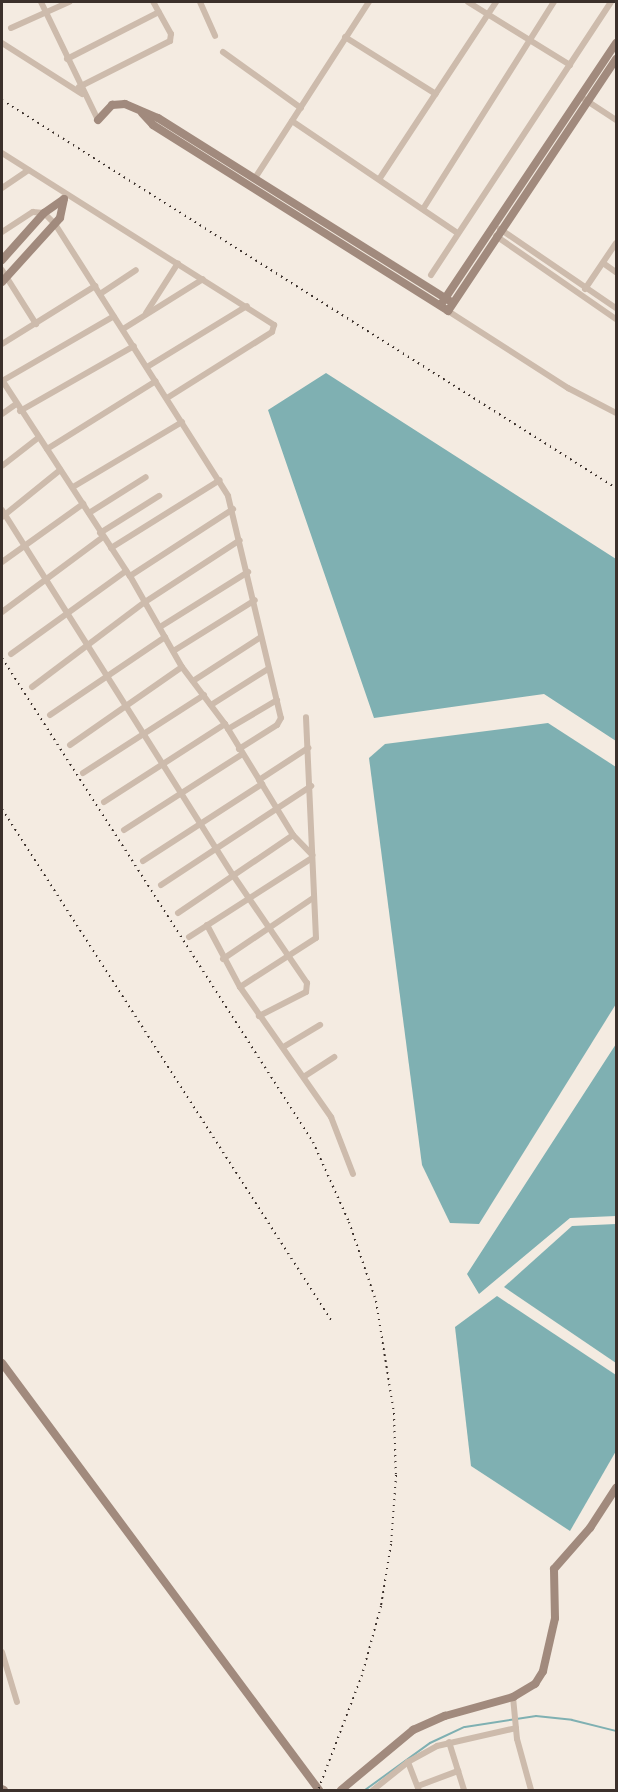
<!DOCTYPE html>
<html>
<head>
<meta charset="utf-8">
<style>
  body { margin:0 }
  #map { position:relative; width:618px; height:1792px; overflow:hidden; background:#f4ebe1; font-family:"Open Sans",sans-serif }
  div>[style] { position:absolute }
  .water>* { inset:0; background:#7fb0b2 }
  .stream>* { height:2px; margin:-1px; padding:0 1px; transform-origin:1px; border-radius:1px; background:#7fb0b2 }
  .street>* { height:6px; margin:-3px; padding:0 3px; transform-origin:3px; border-radius:3px; background:#cdbbac }
  .secondary>* { height:8px; margin:-4px; padding:0 4px; transform-origin:4px; border-radius:4px; background:#a18a7d }
  .rail>* { height:2px; margin-top:-1px; transform-origin:0; background:repeating-linear-gradient(90deg,#3b302b 0 1.5px,transparent 0 6px) }
  span { translate:-50% -50%; white-space:nowrap; text-align:center; line-height:1.15; -webkit-text-stroke:5px #fbf5ee; paint-order:stroke }
  .frame { position:absolute; inset:0; border:3px solid #3b302b; pointer-events:none }
</style>
</head>
<body>
<div id="map">
  <div class="water">
    <div style="clip-path:polygon(326px 373px,616px 559px,616px 741px,544px 694px,374px 718px,268px 410px)"></div>
    <div style="clip-path:polygon(548px 723px,616px 767px,616px 1004px,479px 1224px,450px 1223px,422px 1165px,369px 758px,385px 744px)"></div>
    <div style="clip-path:polygon(616px 1044px,616px 1216px,570px 1218px,479px 1294px,467px 1274px)"></div>
    <div style="clip-path:polygon(616px 1224px,616px 1363px,504px 1287px,572px 1226px)"></div>
    <div style="clip-path:polygon(497px 1296px,616px 1375px,616px 1451px,570px 1531px,471px 1466px,455px 1327px)"></div>
  </div>
  <div class="stream">
    <div style="left:365px;top:1790px;width:80px;rotate:-35.9deg"></div>
    <div style="left:430px;top:1743px;width:38px;rotate:-25deg"></div>
    <div style="left:465px;top:1727px;width:72px;rotate:-8.8deg"></div>
    <div style="left:536px;top:1716px;width:36px;rotate:6deg"></div>
    <div style="left:572px;top:1720px;width:45px;rotate:14deg"></div>
  </div>
  <div class="street">
    <div style="left:41px;top:2px;width:131px;rotate:64.2deg"></div>
    <div style="left:200px;top:2px;width:37px;rotate:66deg"></div>
    <div style="left:468px;top:2px;width:120px;rotate:31.7deg"></div>
    <div style="left:11px;top:28px;width:64px;rotate:-24.1deg"></div>
    <div style="left:345px;top:37px;width:107px;rotate:32.1deg"></div>
    <div style="left:2px;top:43px;width:95px;rotate:32.5deg"></div>
    <div style="left:223px;top:52px;width:96px;rotate:35.7deg"></div>
    <div style="left:67px;top:59px;width:103px;rotate:-27.1deg"></div>
    <div style="left:79px;top:87px;width:102px;rotate:-26.8deg"></div>
    <div style="left:170px;top:41px;width:7px;rotate:-82deg"></div>
    <div style="left:171px;top:34px;width:37px;rotate:-119deg"></div>
    <div style="left:581px;top:97px;width:42px;rotate:33.3deg"></div>
    <div style="left:292px;top:121px;width:198px;rotate:34.1deg"></div>
    <div style="left:2px;top:153px;width:322px;rotate:32.3deg"></div>
    <div style="left:274px;top:325px;width:7px;rotate:106deg"></div>
    <div style="left:272px;top:332px;width:124px;rotate:147.8deg"></div>
    <div style="left:255px;top:178px;width:210px;rotate:-57.1deg"></div>
    <div style="left:380px;top:178px;width:211px;rotate:-56.6deg"></div>
    <div style="left:2px;top:188px;width:32px;rotate:-34deg"></div>
    <div style="left:423px;top:209px;width:245px;rotate:-57.7deg"></div>
    <div style="left:500px;top:229px;width:140px;rotate:34.3deg"></div>
    <div style="left:2px;top:232px;width:37px;rotate:-33deg"></div>
    <div style="left:33px;top:212px;width:11px;rotate:5deg"></div>
    <div style="left:44px;top:213px;width:16px;rotate:45deg"></div>
    <div style="left:55px;top:224px;width:322px;rotate:57.5deg"></div>
    <div style="left:228px;top:496px;width:228px;rotate:76.6deg"></div>
    <div style="left:281px;top:718px;width:8px;rotate:120deg"></div>
    <div style="left:277px;top:725px;width:45px;rotate:147.7deg"></div>
    <div style="left:496px;top:236px;width:146px;rotate:34.7deg"></div>
    <div style="left:603px;top:263px;width:16px;rotate:35deg"></div>
    <div style="left:2px;top:270px;width:64px;rotate:57.8deg"></div>
    <div style="left:431px;top:275px;width:327px;rotate:-56.6deg"></div>
    <div style="left:585px;top:289px;width:55px;rotate:-56deg"></div>
    <div style="left:100px;top:294px;width:43px;rotate:-33.7deg"></div>
    <div style="left:448px;top:311px;width:143px;rotate:32.7deg"></div>
    <div style="left:568px;top:388px;width:54px;rotate:27.5deg"></div>
    <div style="left:146px;top:313px;width:59px;rotate:-57.4deg"></div>
    <div style="left:123px;top:329px;width:94px;rotate:-32deg"></div>
    <div style="left:2px;top:344px;width:110px;rotate:-31.9deg"></div>
    <div style="left:147px;top:367px;width:117px;rotate:-31.4deg"></div>
    <div style="left:2px;top:380px;width:234px;rotate:56.9deg"></div>
    <div style="left:130px;top:576px;width:105px;rotate:60.3deg"></div>
    <div style="left:182px;top:667px;width:71px;rotate:53deg"></div>
    <div style="left:225px;top:724px;width:130px;rotate:58.5deg"></div>
    <div style="left:293px;top:835px;width:28px;rotate:46deg"></div>
    <div style="left:2px;top:381px;width:129px;rotate:-30.1deg"></div>
    <div style="left:20px;top:411px;width:131px;rotate:-29.7deg"></div>
    <div style="left:2px;top:414px;width:16px;rotate:-35deg"></div>
    <div style="left:47px;top:449px;width:128px;rotate:-32deg"></div>
    <div style="left:2px;top:466px;width:46px;rotate:-37.9deg"></div>
    <div style="left:73px;top:487px;width:127px;rotate:-30.8deg"></div>
    <div style="left:2px;top:510px;width:432px;rotate:57.7deg"></div>
    <div style="left:233px;top:875px;width:131px;rotate:55.6deg"></div>
    <div style="left:307px;top:983px;width:9px;rotate:96deg"></div>
    <div style="left:306px;top:992px;width:53px;rotate:152.9deg"></div>
    <div style="left:89px;top:513px;width:67px;rotate:-32.3deg"></div>
    <div style="left:2px;top:517px;width:75px;rotate:-39deg"></div>
    <div style="left:100px;top:533px;width:70px;rotate:-32.1deg"></div>
    <div style="left:111px;top:548px;width:128px;rotate:-32deg"></div>
    <div style="left:2px;top:562px;width:100px;rotate:-35.6deg"></div>
    <div style="left:130px;top:576px;width:123px;rotate:-33deg"></div>
    <div style="left:2px;top:612px;width:126px;rotate:-36.6deg"></div>
    <div style="left:160px;top:627px;width:104px;rotate:-32deg"></div>
    <div style="left:175px;top:650px;width:94px;rotate:-32deg"></div>
    <div style="left:11px;top:654px;width:142px;rotate:-35.8deg"></div>
    <div style="left:193px;top:681px;width:81px;rotate:-32.9deg"></div>
    <div style="left:32px;top:687px;width:141px;rotate:-37deg"></div>
    <div style="left:145px;top:602px;width:113px;rotate:-33.1deg"></div>
    <div style="left:211px;top:705px;width:67px;rotate:-32.3deg"></div>
    <div style="left:50px;top:715px;width:139px;rotate:-34.1deg"></div>
    <div style="left:228px;top:729px;width:57px;rotate:-30.6deg"></div>
    <div style="left:70px;top:745px;width:136px;rotate:-34.9deg"></div>
    <div style="left:83px;top:773px;width:144px;rotate:-32.8deg"></div>
    <div style="left:259px;top:780px;width:59px;rotate:-33.1deg"></div>
    <div style="left:104px;top:802px;width:144px;rotate:-32.8deg"></div>
    <div style="left:124px;top:830px;width:139px;rotate:-32.7deg"></div>
    <div style="left:143px;top:861px;width:142px;rotate:-32.9deg"></div>
    <div style="left:161px;top:885px;width:180px;rotate:-33.4deg"></div>
    <div style="left:178px;top:913px;width:139px;rotate:-34.1deg"></div>
    <div style="left:207px;top:925px;width:70px;rotate:62deg"></div>
    <div style="left:240px;top:987px;width:159px;rotate:55deg"></div>
    <div style="left:331px;top:1117px;width:61px;rotate:68.9deg"></div>
    <div style="left:189px;top:937px;width:146px;rotate:-32.7deg"></div>
    <div style="left:223px;top:959px;width:109px;rotate:-34.1deg"></div>
    <div style="left:240px;top:987px;width:90px;rotate:-32.8deg"></div>
    <div style="left:316px;top:938px;width:221px;rotate:-92.6deg"></div>
    <div style="left:285px;top:1046px;width:41px;rotate:-31deg"></div>
    <div style="left:305px;top:1076px;width:35px;rotate:-33deg"></div>
    <div style="left:2px;top:1652px;width:52px;rotate:73.3deg"></div>
    <div style="left:513px;top:1697px;width:42px;rotate:84.6deg"></div>
    <div style="left:517px;top:1739px;width:53px;rotate:74.6deg"></div>
    <div style="left:449px;top:1742px;width:50px;rotate:72.6deg"></div>
    <div style="left:408px;top:1762px;width:30px;rotate:69deg"></div>
    <div style="left:418px;top:1786px;width:43px;rotate:-20.6deg"></div>
    <div style="left:373px;top:1790px;width:45px;rotate:-38.7deg"></div>
    <div style="left:408px;top:1762px;width:33px;rotate:-29deg"></div>
    <div style="left:437px;top:1746px;width:81px;rotate:-12.8deg"></div>
  </div>
  <div class="secondary">
    <div style="left:142px;top:113px;width:16px;rotate:47deg"></div>
    <div style="left:153px;top:125px;width:349px;rotate:32.2deg"></div>
    <div style="left:448px;top:311px;width:303px;rotate:-56.3deg"></div>
    <div style="left:98px;top:120px;width:21px;rotate:-47deg"></div>
    <div style="left:112px;top:105px;width:13px;rotate:-4deg"></div>
    <div style="left:125px;top:104px;width:36px;rotate:23deg"></div>
    <div style="left:158px;top:118px;width:348px;rotate:32.1deg"></div>
    <div style="left:2px;top:260px;width:63px;rotate:-48.2deg"></div>
    <div style="left:44px;top:213px;width:24px;rotate:-35deg"></div>
    <div style="left:64px;top:199px;width:19px;rotate:102deg"></div>
    <div style="left:60px;top:218px;width:86px;rotate:132.2deg"></div>
    <div style="left:442px;top:303px;width:313px;rotate:-56.2deg"></div>
    <div style="left:2px;top:1363px;width:532px;rotate:53.41deg"></div>
    <div style="left:2px;top:1789px;width:2px;rotate:27deg"></div>
    <div style="left:341px;top:1790px;width:94px;rotate:-39.8deg"></div>
    <div style="left:413px;top:1730px;width:35px;rotate:-24deg"></div>
    <div style="left:445px;top:1716px;width:71px;rotate:-15.6deg"></div>
    <div style="left:513px;top:1697px;width:26px;rotate:-31deg"></div>
    <div style="left:535px;top:1684px;width:15px;rotate:-58deg"></div>
    <div style="left:543px;top:1671px;width:54px;rotate:-77.2deg"></div>
    <div style="left:555px;top:1618px;width:49px;rotate:-91.2deg"></div>
    <div style="left:554px;top:1569px;width:55px;rotate:-48.7deg"></div>
    <div style="left:590px;top:1528px;width:48px;rotate:-57deg"></div>
  </div>
  <div class="rail">
    <div style="left:2px;top:100px;width:726px;rotate:32.29deg"></div>
    <div style="left:2px;top:658px;width:575px;rotate:57.28deg"></div>
    <div style="left:313px;top:1142px;width:88px;rotate:65.8deg"></div>
    <div style="left:349px;top:1222px;width:83px;rotate:71.1deg"></div>
    <div style="left:376px;top:1301px;width:113px;rotate:80.9deg"></div>
    <div style="left:394px;top:1413px;width:62px;rotate:88.2deg"></div>
    <div style="left:396px;top:1475px;width:69px;rotate:94.1deg"></div>
    <div style="left:391px;top:1544px;width:63px;rotate:99.2deg"></div>
    <div style="left:381px;top:1606px;width:72px;rotate:105.4deg"></div>
    <div style="left:362px;top:1675px;width:123px;rotate:110.9deg"></div>
    <div style="left:2px;top:809px;width:611px;rotate:57.22deg"></div>
  </div>
  <div class="frame"></div>
</div>
</body>
</html>
